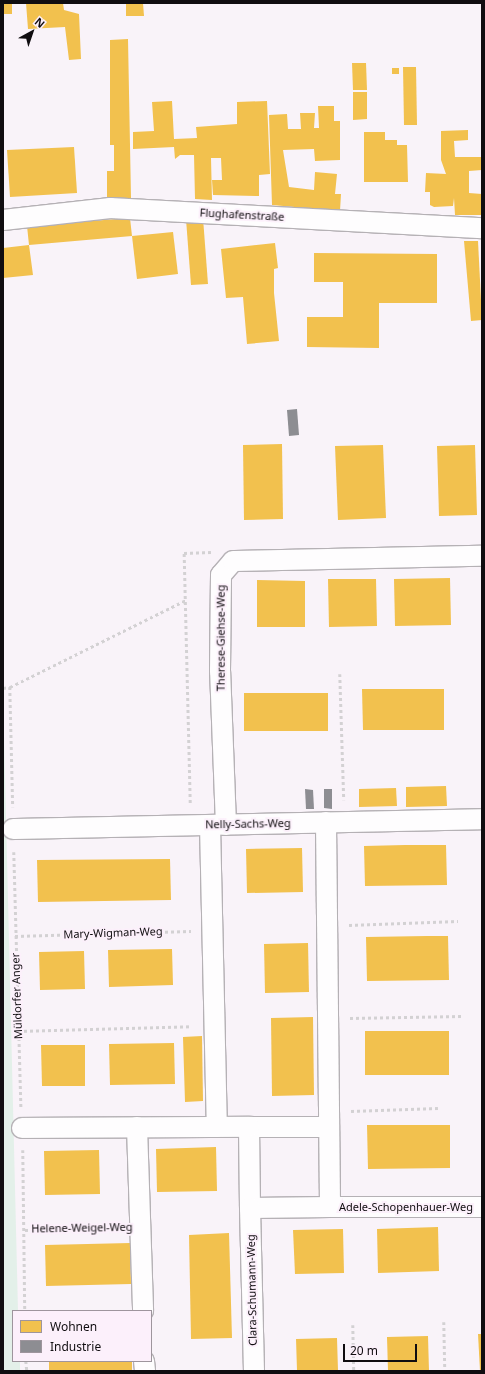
<!DOCTYPE html>
<html>
<head>
<meta charset="utf-8">
<style>
  body { margin:0 }
  #map { position:relative; width:485px; height:1374px; overflow:hidden; background:#f9f3f9; font-family:"Noto Sans",sans-serif }
  div>[style] { position:absolute }
  .green>* { inset:0; background:#e3f0e9 }
  .homes>* { inset:0; background:#f2c14e }
  .industry>* { inset:0; background:#8d8d92 }
  .path>* { height:2.5px; margin-top:-1.25px; transform-origin:0; background:repeating-linear-gradient(90deg,#d3d1d3 0 3px,transparent 0 6px) }
  .roads { filter:drop-shadow(1px 0 #b5b1b5) drop-shadow(-1px 0 #b5b1b5) drop-shadow(0 1px #b5b1b5) drop-shadow(0 -1px #b5b1b5) }
  .street>* { height:20px; margin:-10px; padding:0 10px; transform-origin:10px; border-radius:10px; background:#fefdfe }
  span { translate:-50% -50%; white-space:nowrap; text-align:center; line-height:1.15; -webkit-text-stroke:4px #fcf0fb; paint-order:stroke }
  .street-label { font-size:11px; color:#100d10 }
  .frame { position:absolute; inset:0; border:4px solid #100d10; pointer-events:none }
  .legend { position:absolute; left:12px; top:1310px; width:140px; height:52px; box-sizing:border-box; background:#fcf0fb; border:1px solid #9e959d; margin:0; padding:5px 7px; list-style:none; font-size:12px; color:#100d10 }
  .legend li { display:flex; align-items:center; gap:8px; height:20px }
  .legend b { width:20px; border:1px solid #9e959d }
  .north { position:absolute; left:12px; top:12px; width:40px; height:40px; -webkit-text-stroke:3px #fcf0fb; paint-order:stroke; rotate:40deg; font-size:11px; font-weight:700; line-height:16px; text-align:center; color:#100d10 }
  .north::after { content:''; display:block; margin:auto; width:14px; height:18px; background:#100d10; clip-path:polygon(50% 0,100% 100%,50% 72%,0 100%) }
  .scale { position:absolute; left:343px; top:1344px; width:74px; height:18px; box-sizing:border-box; border:2px solid #100d10; border-top:0; padding-left:5px; font-size:12px; line-height:14px; white-space:nowrap; color:#100d10; -webkit-text-stroke:3px #fcf0fb; paint-order:stroke }
</style>
</head>
<body>
<div id="map">
  <div class="green">
    <div style="clip-path:polygon(3px 694px,18px 1311px,13px 1311px,13px 1361px,20px 1361px,20px 1371px,3px 1371px)"></div>
  </div>
  <div class="homes">
    <div style="clip-path:polygon(3px 3px,12px 3px,12px 14px,3px 14px)"></div>
    <div style="clip-path:polygon(26px 3px,63px 3px,64px 10px,79px 14px,81px 59px,69px 60px,65px 27px,28px 29px)"></div>
    <div style="clip-path:polygon(126px 3px,143px 3px,144px 16px,126px 16px)"></div>
    <div style="clip-path:polygon(128px 39px,131px 198px,107px 198px,107px 171px,114px 171px,114px 145px,110px 145px,110px 40px)"></div>
    <div style="clip-path:polygon(352px 63px,366px 63px,367px 90px,353px 90px)"></div>
    <div style="clip-path:polygon(403px 67px,416px 67px,417px 125px,404px 125px)"></div>
    <div style="clip-path:polygon(392px 68px,399px 68px,399px 74px,392px 74px)"></div>
    <div style="clip-path:polygon(353px 92px,367px 92px,367px 119px,353px 120px)"></div>
    <div style="clip-path:polygon(172px 101px,174px 139px,197px 138px,196px 127px,237px 124px,237px 102px,267px 101px,270px 174px,259px 175px,259px 196px,213px 195px,212px 180px,222px 180px,221px 158px,211px 158px,212px 200px,195px 199px,194px 155px,180px 155px,175px 159px,174px 147px,133px 149px,133px 132px,154px 131px,152px 102px)"></div>
    <div style="clip-path:polygon(318px 106px,334px 106px,334px 121px,340px 121px,340px 160px,315px 161px,314px 149px,283px 150px,289px 187px,314px 190px,315px 172px,337px 174px,335px 194px,341px 194px,340px 211px,272px 205px,269px 115px,287px 114px,288px 129px,301px 129px,300px 113px,315px 113px,314px 128px,319px 128px)"></div>
    <div style="clip-path:polygon(468px 130px,468px 140px,454px 141px,455px 157px,482px 157px,482px 170px,469px 171px,469px 193px,482px 194px,482px 215px,455px 215px,454px 198px,453px 206px,434px 207px,430px 205px,430px 192px,425px 192px,426px 173px,446px 174px,441px 160px,441px 131px)"></div>
    <div style="clip-path:polygon(364px 132px,385px 132px,385px 140px,397px 140px,397px 145px,407px 145px,408px 182px,364px 182px)"></div>
    <div style="clip-path:polygon(74px 147px,77px 193px,10px 197px,7px 150px)"></div>
    <div style="clip-path:polygon(130px 218px,132px 236px,29px 245px,33px 275px,3px 278px,3px 248px,29px 245px,27px 226px)"></div>
    <div style="clip-path:polygon(203px 218px,208px 284px,191px 285px,186px 219px)"></div>
    <div style="clip-path:polygon(173px 232px,178px 274px,137px 279px,132px 236px)"></div>
    <div style="clip-path:polygon(464px 241px,478px 241px,482px 320px,471px 321px)"></div>
    <div style="clip-path:polygon(275px 243px,278px 268px,274px 269px,274px 293px,279px 341px,247px 344px,243px 297px,226px 298px,221px 249px)"></div>
    <div style="clip-path:polygon(314px 253px,437px 254px,437px 303px,379px 303px,379px 348px,307px 347px,307px 317px,343px 317px,343px 282px,314px 282px)"></div>
    <div style="clip-path:polygon(282px 444px,283px 519px,244px 520px,243px 445px)"></div>
    <div style="clip-path:polygon(383px 445px,386px 518px,338px 520px,335px 446px)"></div>
    <div style="clip-path:polygon(475px 445px,477px 515px,439px 516px,437px 446px)"></div>
    <div style="clip-path:polygon(450px 578px,451px 625px,395px 626px,394px 579px)"></div>
    <div style="clip-path:polygon(328px 579px,376px 579px,377px 626px,329px 627px)"></div>
    <div style="clip-path:polygon(257px 580px,305px 581px,305px 627px,257px 627px)"></div>
    <div style="clip-path:polygon(362px 689px,444px 689px,444px 730px,363px 730px)"></div>
    <div style="clip-path:polygon(244px 693px,328px 693px,328px 731px,244px 731px)"></div>
    <div style="clip-path:polygon(446px 786px,447px 806px,406px 807px,406px 787px)"></div>
    <div style="clip-path:polygon(396px 788px,397px 806px,359px 807px,359px 789px)"></div>
    <div style="clip-path:polygon(405px 845px,446px 845px,447px 885px,365px 886px,364px 846px)"></div>
    <div style="clip-path:polygon(302px 848px,303px 892px,247px 893px,246px 849px)"></div>
    <div style="clip-path:polygon(170px 859px,171px 900px,38px 902px,37px 860px)"></div>
    <div style="clip-path:polygon(427px 936px,448px 936px,449px 980px,367px 981px,366px 937px)"></div>
    <div style="clip-path:polygon(308px 943px,309px 992px,265px 993px,264px 944px)"></div>
    <div style="clip-path:polygon(172px 949px,173px 985px,109px 987px,108px 950px)"></div>
    <div style="clip-path:polygon(84px 951px,85px 989px,40px 990px,39px 952px)"></div>
    <div style="clip-path:polygon(313px 1017px,314px 1095px,272px 1096px,271px 1018px)"></div>
    <div style="clip-path:polygon(365px 1031px,449px 1031px,449px 1075px,365px 1075px)"></div>
    <div style="clip-path:polygon(202px 1036px,203px 1101px,185px 1102px,183px 1037px)"></div>
    <div style="clip-path:polygon(174px 1043px,175px 1084px,110px 1085px,109px 1044px)"></div>
    <div style="clip-path:polygon(41px 1045px,85px 1045px,85px 1086px,42px 1086px)"></div>
    <div style="clip-path:polygon(367px 1125px,450px 1125px,450px 1168px,368px 1169px)"></div>
    <div style="clip-path:polygon(216px 1147px,217px 1191px,157px 1192px,156px 1149px)"></div>
    <div style="clip-path:polygon(99px 1150px,100px 1194px,45px 1195px,44px 1151px)"></div>
    <div style="clip-path:polygon(438px 1227px,439px 1271px,378px 1273px,377px 1229px)"></div>
    <div style="clip-path:polygon(343px 1229px,344px 1273px,295px 1274px,293px 1230px)"></div>
    <div style="clip-path:polygon(229px 1233px,232px 1338px,191px 1339px,189px 1235px)"></div>
    <div style="clip-path:polygon(130px 1243px,131px 1284px,46px 1286px,45px 1245px)"></div>
    <div style="clip-path:polygon(478px 1334px,482px 1334px,482px 1371px,480px 1371px)"></div>
    <div style="clip-path:polygon(428px 1336px,429px 1371px,388px 1371px,387px 1337px)"></div>
    <div style="clip-path:polygon(337px 1338px,338px 1371px,297px 1371px,296px 1339px)"></div>
    <div style="clip-path:polygon(49px 1361px,132px 1361px,132px 1371px,49px 1371px)"></div>
  </div>
  <div class="industry">
    <div style="clip-path:polygon(297px 409px,299px 435px,289px 436px,287px 410px)"></div>
    <div style="clip-path:polygon(305px 789px,313px 790px,314px 809px,306px 809px)"></div>
    <div style="clip-path:polygon(324px 789px,332px 789px,332px 809px,324px 808px)"></div>
  </div>
  <div class="path">
    <div style="left:340px;top:674px;width:126px;rotate:88.2deg"></div>
    <div style="left:10px;top:687px;width:120px;rotate:88.6deg"></div>
    <div style="left:3px;top:688px;width:7px;rotate:-8deg"></div>
    <div style="left:10px;top:687px;width:196px;rotate:-26.3deg"></div>
    <div style="left:190px;top:803px;width:250px;rotate:-91.4deg"></div>
    <div style="left:184px;top:553px;width:27px;rotate:-2deg"></div>
    <div style="left:14px;top:852px;width:255px;rotate:88.4deg"></div>
    <div style="left:349px;top:925px;width:109px;rotate:-2.1deg"></div>
    <div style="left:15px;top:936px;width:176px;rotate:-1.6deg"></div>
    <div style="left:350px;top:1018px;width:112px;rotate:-1deg"></div>
    <div style="left:18px;top:1031px;width:174px;rotate:-1.6deg"></div>
    <div style="left:351px;top:1111px;width:87px;rotate:-2deg"></div>
    <div style="left:23px;top:1150px;width:161px;rotate:89.3deg"></div>
    <div style="left:25px;top:1230px;width:93px;rotate:-1.2deg"></div>
    <div style="left:444px;top:1322px;width:49px;rotate:88.8deg"></div>
    <div style="left:353px;top:1325px;width:46px;rotate:88.8deg"></div>
    <div style="left:26px;top:1361px;width:10px;rotate:84deg"></div>
  </div>
  <div class="roads">
    <div class="street">
      <div style="left:3px;top:220px;width:108px;rotate:-6.4deg"></div>
      <div style="left:110px;top:208px;width:373px;rotate:3.1deg"></div>
      <div style="left:326px;top:822px;width:385px;rotate:89.4deg"></div>
      <div style="left:330px;top:1207px;width:80px;rotate:179.3deg"></div>
      <div style="left:250px;top:1208px;width:81px;rotate:-90.7deg"></div>
      <div style="left:249px;top:1127px;width:80px"></div>
      <div style="left:210px;top:825px;width:302px;rotate:88.7deg"></div>
      <div style="left:226px;top:825px;width:154px;rotate:-92.2deg"></div>
      <div style="left:220px;top:671px;width:96px;rotate:-89.4deg"></div>
      <div style="left:221px;top:575px;width:18px;rotate:-49deg"></div>
      <div style="left:233px;top:561px;width:249px;rotate:-1.2deg"></div>
      <div style="left:13px;top:829px;width:469px;rotate:-1.2deg"></div>
      <div style="left:137px;top:1127px;width:184px;rotate:88.1deg"></div>
      <div style="left:22px;top:1128px;width:227px;rotate:-0.3deg"></div>
      <div style="left:330px;top:1207px;width:152px"></div>
      <div style="left:250px;top:1208px;width:163px;rotate:88.6deg"></div>
      <div style="left:144px;top:1361px;width:10px;rotate:84deg"></div>
    </div>
  </div>
  <div class="street-label">
    <span style="left:242px;top:215px;rotate:3deg">Flughafenstraße</span>
    <span style="left:221px;top:638px;rotate:-90deg">Therese-Giehse-Weg</span>
    <span style="left:248px;top:824px;rotate:-1deg">Nelly-Sachs-Weg</span>
    <span style="left:113px;top:933px;rotate:-2deg">Mary-Wigman-Weg</span>
    <span style="left:17px;top:996px;rotate:-92deg">Müldorfer Anger</span>
    <span style="left:406px;top:1207px">Adele-Schopenhauer-Weg</span>
    <span style="left:82px;top:1228px;rotate:-1deg">Helene-Weigel-Weg</span>
    <span style="left:252px;top:1290px;rotate:-91deg">Clara-Schumann-Weg</span>
  </div>
  <div class="frame"></div>
  <ul class="legend">
  <li><b style="height:11px;background:#f2c14e"></b>Wohnen</li>
  <li><b style="height:11px;background:#8d8d92"></b>Industrie</li>
  </ul>
  <div class="north">N</div>
  <div class="scale">20 m</div>
</div>
</body>
</html>
